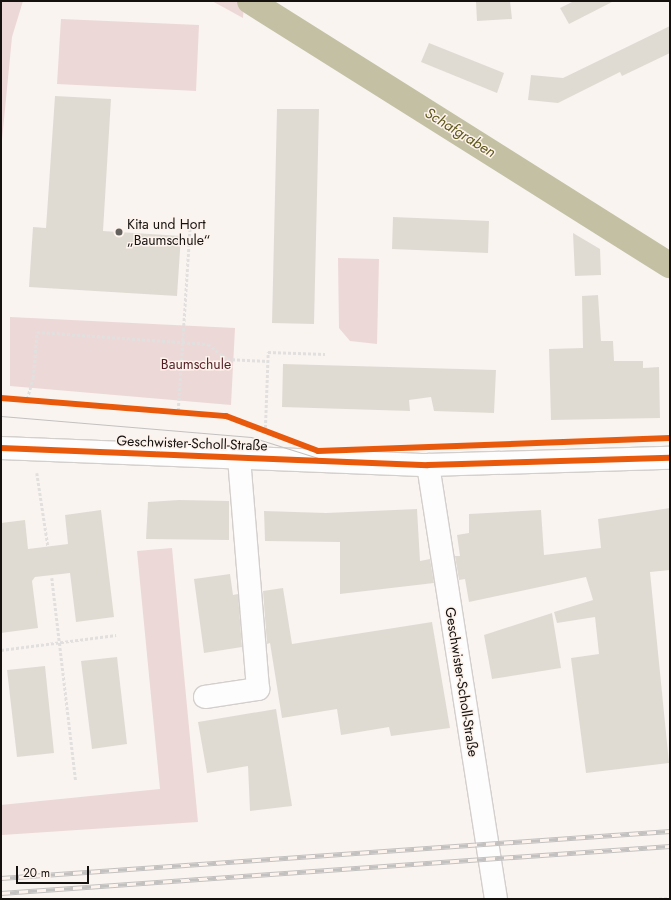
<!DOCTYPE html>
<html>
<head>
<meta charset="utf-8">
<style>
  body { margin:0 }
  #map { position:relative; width:671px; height:900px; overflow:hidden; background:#f9f4f0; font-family:Jost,sans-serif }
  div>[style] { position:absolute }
  .green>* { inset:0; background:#ecd8d7 }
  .canal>* { height:26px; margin:-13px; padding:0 13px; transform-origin:13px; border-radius:13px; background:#c3c0a4 }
  .building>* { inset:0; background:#e0dbd2 }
  .path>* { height:2.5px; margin-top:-1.25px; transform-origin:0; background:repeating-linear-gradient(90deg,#e1e0df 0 3px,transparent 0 5px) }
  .roads { filter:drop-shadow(1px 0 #d3cfcc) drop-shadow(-1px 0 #d3cfcc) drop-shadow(0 1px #d3cfcc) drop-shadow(0 -1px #d3cfcc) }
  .minor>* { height:22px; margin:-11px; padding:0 11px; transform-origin:11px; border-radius:11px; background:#fefdfd }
  .tram>* { height:1px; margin:-0.5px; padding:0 0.5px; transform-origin:0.5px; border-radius:0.5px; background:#c3c1c0 }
  .rail>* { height:4.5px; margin-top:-2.25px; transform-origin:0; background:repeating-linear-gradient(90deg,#fdf3ec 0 9px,#c3c1c0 0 18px); box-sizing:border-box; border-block:1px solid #c3c1c0 }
  .cycleway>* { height:6px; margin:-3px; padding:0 3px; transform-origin:3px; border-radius:3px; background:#e8590c }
  .dots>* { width:11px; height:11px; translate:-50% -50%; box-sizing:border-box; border:2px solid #fdf3ec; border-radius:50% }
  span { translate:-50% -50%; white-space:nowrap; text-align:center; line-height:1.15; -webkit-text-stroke:3px #fdf3ec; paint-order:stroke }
  .poi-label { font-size:14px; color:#14110f }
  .left { translate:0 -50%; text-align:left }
  .park-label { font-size:14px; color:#541d25 }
  .street-label { font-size:14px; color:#14110f }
  .water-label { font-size:15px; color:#5f591b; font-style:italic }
  .frame { position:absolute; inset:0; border:2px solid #14110f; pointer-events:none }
  .scale { position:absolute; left:16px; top:866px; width:73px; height:18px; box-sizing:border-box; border:2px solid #14110f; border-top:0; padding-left:5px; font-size:12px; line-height:14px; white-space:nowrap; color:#14110f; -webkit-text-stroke:3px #fdf3ec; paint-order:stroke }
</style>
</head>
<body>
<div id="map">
  <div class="green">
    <div style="clip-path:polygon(1px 1px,23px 1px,12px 37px,2px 140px)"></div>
    <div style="clip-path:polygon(212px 1px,244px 1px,243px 18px)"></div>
    <div style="clip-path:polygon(61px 19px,199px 25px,196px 91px,57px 84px)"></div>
    <div style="clip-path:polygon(338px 258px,379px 259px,377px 344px,350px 341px,339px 328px)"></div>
    <div style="clip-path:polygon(10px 317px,235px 328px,231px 405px,10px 386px)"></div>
    <div style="clip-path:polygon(172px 548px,198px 822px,2px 835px,1px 805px,160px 789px,137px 551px)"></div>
  </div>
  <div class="canal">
    <div style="left:250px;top:1px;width:496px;rotate:32.2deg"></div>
  </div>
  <div class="building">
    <div style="clip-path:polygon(510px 1px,512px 19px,477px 21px,476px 2px)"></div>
    <div style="clip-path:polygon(574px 1px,614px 1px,569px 24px,560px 8px)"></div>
    <div style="clip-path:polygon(670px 26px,670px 53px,622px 76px,620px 72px,558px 103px,528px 100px,531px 75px,563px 78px)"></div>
    <div style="clip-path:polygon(429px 43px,504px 73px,497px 93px,421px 62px)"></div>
    <div style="clip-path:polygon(55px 96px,111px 99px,103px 231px,181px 236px,177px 296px,29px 287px,33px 227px,46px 228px)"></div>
    <div style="clip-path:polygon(277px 109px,319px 109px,314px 324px,272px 323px)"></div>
    <div style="clip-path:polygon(393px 217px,489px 221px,488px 253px,392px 249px)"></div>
    <div style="clip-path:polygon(573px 233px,600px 249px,601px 275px,575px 276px)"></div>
    <div style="clip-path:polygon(598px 295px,601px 341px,613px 341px,614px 361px,643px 361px,643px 368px,659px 367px,660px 418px,551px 420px,549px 349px,583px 348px,582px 296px)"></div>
    <div style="clip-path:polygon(283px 364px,496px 370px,494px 413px,434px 411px,431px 397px,409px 400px,410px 411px,282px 407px)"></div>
    <div style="clip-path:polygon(179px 500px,229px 501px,229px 540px,146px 539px,148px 502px)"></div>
    <div style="clip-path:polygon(670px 508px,670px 570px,650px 572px,669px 763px,586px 773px,571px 658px,599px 654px,595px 617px,557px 623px,554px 612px,593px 600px,586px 577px,469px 602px,465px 579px,459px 580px,455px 556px,460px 556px,457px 535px,469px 533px,469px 514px,541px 510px,544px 555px,601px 548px,598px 519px)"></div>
    <div style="clip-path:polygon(417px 509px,420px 561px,430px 559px,434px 583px,340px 594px,340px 542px,265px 541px,264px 511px,326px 513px)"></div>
    <div style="clip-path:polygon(101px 510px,114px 617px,76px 622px,70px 573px,35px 577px,32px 581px,38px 628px,1px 633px,1px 523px,25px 520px,28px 549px,68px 544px,65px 515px)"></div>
    <div style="clip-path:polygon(230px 574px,233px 595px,238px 594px,242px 647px,204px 653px,194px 579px)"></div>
    <div style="clip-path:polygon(283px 588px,292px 644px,432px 622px,450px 728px,391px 736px,389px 727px,341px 735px,337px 709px,282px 718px,270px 643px,267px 644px,263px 591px)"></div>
    <div style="clip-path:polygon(552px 613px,561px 668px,492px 679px,484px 635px)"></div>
    <div style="clip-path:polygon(117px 657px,127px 744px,92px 749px,81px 661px)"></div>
    <div style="clip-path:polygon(45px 666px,54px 753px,17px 757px,7px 670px)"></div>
    <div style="clip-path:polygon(276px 709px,292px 806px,250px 811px,248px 766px,207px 773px,198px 722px)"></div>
  </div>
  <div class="path">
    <div style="left:27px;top:399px;width:22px;rotate:-74deg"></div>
    <div style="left:33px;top:378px;width:46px;rotate:-85deg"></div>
    <div style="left:37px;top:332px;width:171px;rotate:4deg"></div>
    <div style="left:208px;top:344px;width:24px;rotate:38deg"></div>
    <div style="left:227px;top:359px;width:41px;rotate:2.8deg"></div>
    <div style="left:178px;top:411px;width:185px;rotate:-86.3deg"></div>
    <div style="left:265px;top:433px;width:81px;rotate:-87.9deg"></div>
    <div style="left:268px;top:352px;width:57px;rotate:2deg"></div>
    <div style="left:37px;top:473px;width:74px;rotate:81.4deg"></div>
    <div style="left:52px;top:578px;width:205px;rotate:83.3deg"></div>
    <div style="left:1px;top:650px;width:116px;rotate:-7.4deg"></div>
    <div style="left:654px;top:899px;width:16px;rotate:-4deg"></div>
  </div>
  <div class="roads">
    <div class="minor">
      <div style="left:1px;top:448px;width:427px;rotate:2.3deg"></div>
      <div style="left:428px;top:465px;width:242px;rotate:-1.7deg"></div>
      <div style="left:428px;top:465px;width:439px;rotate:81.1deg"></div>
      <div style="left:205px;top:697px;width:54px;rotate:-8.6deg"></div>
      <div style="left:258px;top:689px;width:233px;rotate:-94.7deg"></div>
    </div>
  </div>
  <div class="tram">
    <div style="left:1px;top:416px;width:251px;rotate:4.8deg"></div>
    <div style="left:251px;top:437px;width:77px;rotate:17.3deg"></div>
    <div style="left:325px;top:460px;width:103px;rotate:2.8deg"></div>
    <div style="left:428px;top:465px;width:242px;rotate:-1.7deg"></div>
    <div style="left:1px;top:448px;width:312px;rotate:2.2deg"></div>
  </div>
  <div class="rail">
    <div style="left:1px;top:878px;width:671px;rotate:-4.02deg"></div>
    <div style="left:1px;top:893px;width:671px;rotate:-4.02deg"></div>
  </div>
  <div class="cycleway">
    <div style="left:1px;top:398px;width:226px;rotate:4.6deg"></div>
    <div style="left:226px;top:416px;width:98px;rotate:20.8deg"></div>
    <div style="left:318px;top:451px;width:352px;rotate:-2.1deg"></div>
    <div style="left:1px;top:448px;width:427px;rotate:2.3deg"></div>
    <div style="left:428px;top:465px;width:242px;rotate:-1.7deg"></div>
  </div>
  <div class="dots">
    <div style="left:119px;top:232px;background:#64605e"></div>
  </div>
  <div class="poi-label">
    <span class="left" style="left:127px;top:232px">Kita und Hort<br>„Baumschule“</span>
  </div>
  <div class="park-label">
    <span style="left:196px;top:364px">Baumschule</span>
  </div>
  <div class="street-label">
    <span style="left:192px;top:443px;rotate:2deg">Geschwister-Scholl-Straße</span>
    <span style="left:462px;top:682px;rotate:81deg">Geschwister-Scholl-Straße</span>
  </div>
  <div class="water-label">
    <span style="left:460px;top:133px;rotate:32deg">Schafgraben</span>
  </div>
  <div class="frame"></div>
  <div class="scale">20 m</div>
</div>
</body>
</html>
